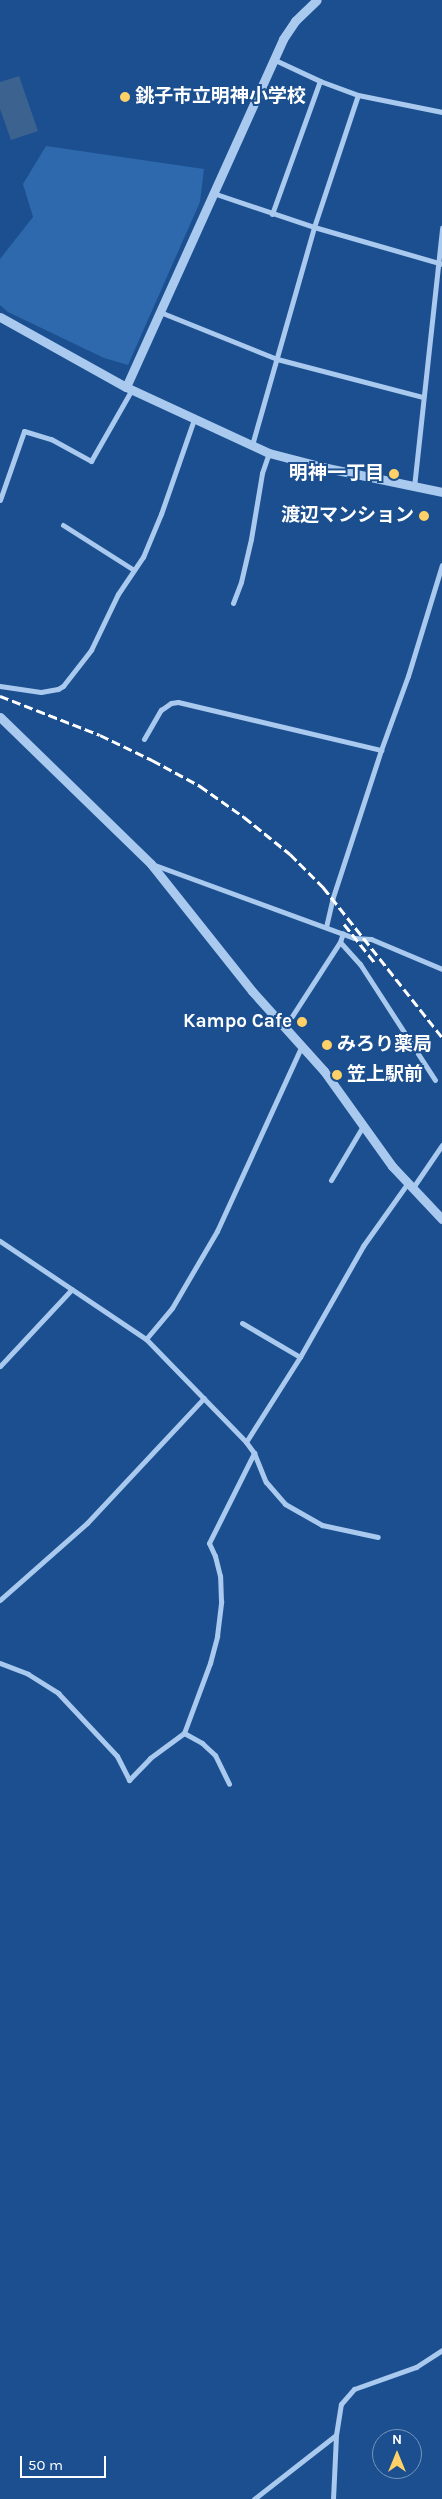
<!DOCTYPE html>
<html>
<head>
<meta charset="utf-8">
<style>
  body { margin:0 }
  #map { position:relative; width:442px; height:2499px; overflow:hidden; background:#1b4f8f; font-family:Karla,"Noto Sans JP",sans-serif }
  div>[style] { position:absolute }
  .green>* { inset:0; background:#2e69ad }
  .water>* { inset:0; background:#3c6290 }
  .minor>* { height:5px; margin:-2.5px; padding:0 2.5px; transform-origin:2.5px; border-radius:2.5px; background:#a9c9ee }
  .tertiary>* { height:9px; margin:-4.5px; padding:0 4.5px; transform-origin:4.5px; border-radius:4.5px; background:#a9c9ee }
  .rail>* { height:3px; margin-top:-1.5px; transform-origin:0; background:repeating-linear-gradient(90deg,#fff 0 9px,transparent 0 13px) }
  .dots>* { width:14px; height:14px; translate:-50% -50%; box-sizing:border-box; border:2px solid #1b4f8f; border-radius:50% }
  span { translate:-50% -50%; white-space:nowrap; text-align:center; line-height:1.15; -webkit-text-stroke:4px #1b4f8f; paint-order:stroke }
  .poi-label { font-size:19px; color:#fff; font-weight:700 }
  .left { translate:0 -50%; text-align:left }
  .right { translate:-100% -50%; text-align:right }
  .north { position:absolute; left:372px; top:2429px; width:50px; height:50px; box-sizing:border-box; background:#1b4f8f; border:1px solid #7695bc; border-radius:50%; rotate:0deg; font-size:14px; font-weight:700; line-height:20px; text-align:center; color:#fff }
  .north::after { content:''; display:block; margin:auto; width:18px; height:22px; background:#ffd166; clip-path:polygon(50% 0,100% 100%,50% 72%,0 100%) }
  .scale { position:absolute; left:20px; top:2456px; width:86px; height:22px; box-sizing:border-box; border:2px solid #fff; border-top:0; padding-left:6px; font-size:15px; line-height:18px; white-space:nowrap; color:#fff; -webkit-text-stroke:4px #1b4f8f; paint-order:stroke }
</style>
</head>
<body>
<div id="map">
  <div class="green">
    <div style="clip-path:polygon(46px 146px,204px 169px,200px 202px,128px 365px,104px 358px,8px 312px,0 305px,0 259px,33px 217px,23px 184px)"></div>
  </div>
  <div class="water">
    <div style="clip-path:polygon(19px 76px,38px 131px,11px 140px,0 109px,0 82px)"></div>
  </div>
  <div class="minor">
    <div style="left:275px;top:60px;width:50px;rotate:25deg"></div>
    <div style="left:320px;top:81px;width:40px;rotate:20.2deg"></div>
    <div style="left:358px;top:95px;width:86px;rotate:11.4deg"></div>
    <div style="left:213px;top:193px;width:107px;rotate:18.6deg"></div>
    <div style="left:314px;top:227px;width:133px;rotate:16.1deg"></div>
    <div style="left:272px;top:214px;width:141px;rotate:-70.2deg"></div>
    <div style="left:160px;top:312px;width:126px;rotate:21.9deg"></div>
    <div style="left:277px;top:359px;width:151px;rotate:14.6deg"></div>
    <div style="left:252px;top:445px;width:227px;rotate:-74.1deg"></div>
    <div style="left:314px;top:227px;width:139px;rotate:-71.6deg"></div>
    <div style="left:414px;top:487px;width:261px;rotate:-83.8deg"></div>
    <div style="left:0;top:500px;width:73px;rotate:-70.8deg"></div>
    <div style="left:24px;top:431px;width:28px;rotate:17deg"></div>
    <div style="left:51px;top:439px;width:46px;rotate:28.8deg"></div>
    <div style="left:91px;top:461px;width:83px;rotate:-60.3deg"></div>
    <div style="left:63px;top:525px;width:84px;rotate:32.4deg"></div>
    <div style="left:233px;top:603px;width:22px;rotate:-69deg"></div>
    <div style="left:241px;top:582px;width:44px;rotate:-76.9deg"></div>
    <div style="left:251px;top:539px;width:67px;rotate:-80.5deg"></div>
    <div style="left:262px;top:473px;width:21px;rotate:-71deg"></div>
    <div style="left:0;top:686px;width:41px;rotate:8.3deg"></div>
    <div style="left:41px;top:692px;width:17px;rotate:-10deg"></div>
    <div style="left:58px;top:689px;width:6px;rotate:-31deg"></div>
    <div style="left:63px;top:686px;width:46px;rotate:-52.1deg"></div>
    <div style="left:91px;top:650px;width:62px;rotate:-64.3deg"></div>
    <div style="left:118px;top:594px;width:45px;rotate:-56deg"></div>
    <div style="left:143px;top:557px;width:47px;rotate:-67.3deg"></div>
    <div style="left:161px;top:514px;width:101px;rotate:-70.8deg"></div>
    <div style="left:144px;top:739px;width:34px;rotate:-60deg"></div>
    <div style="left:161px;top:710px;width:12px;rotate:-35deg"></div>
    <div style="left:171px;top:703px;width:7px;rotate:-8deg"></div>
    <div style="left:178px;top:702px;width:209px;rotate:13.3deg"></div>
    <div style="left:152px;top:864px;width:215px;rotate:20.1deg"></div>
    <div style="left:354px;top:938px;width:17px;rotate:3deg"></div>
    <div style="left:371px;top:939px;width:77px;rotate:22.9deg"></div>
    <div style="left:326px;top:927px;width:28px;rotate:-77deg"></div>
    <div style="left:332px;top:900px;width:158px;rotate:-71.9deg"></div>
    <div style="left:381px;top:750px;width:79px;rotate:-70deg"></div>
    <div style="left:408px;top:676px;width:116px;rotate:-73deg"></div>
    <div style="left:340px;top:942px;width:30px;rotate:48deg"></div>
    <div style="left:360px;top:964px;width:138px;rotate:57.1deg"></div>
    <div style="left:285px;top:1027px;width:101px;rotate:-57.1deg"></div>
    <div style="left:340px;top:942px;width:9px;rotate:-72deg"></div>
    <div style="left:331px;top:1180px;width:63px;rotate:-59.3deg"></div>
    <div style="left:412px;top:1189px;width:53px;rotate:-55.7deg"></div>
    <div style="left:0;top:1241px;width:176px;rotate:33.9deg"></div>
    <div style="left:146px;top:1339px;width:144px;rotate:45.8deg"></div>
    <div style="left:246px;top:1442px;width:14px;rotate:54deg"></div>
    <div style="left:254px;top:1453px;width:31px;rotate:68deg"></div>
    <div style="left:266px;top:1482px;width:29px;rotate:49deg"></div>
    <div style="left:285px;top:1504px;width:43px;rotate:29.6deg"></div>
    <div style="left:322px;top:1525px;width:57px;rotate:12.1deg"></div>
    <div style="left:242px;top:1323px;width:67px;rotate:30.4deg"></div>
    <div style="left:146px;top:1339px;width:40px;rotate:-50deg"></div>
    <div style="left:172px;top:1308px;width:89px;rotate:-59.7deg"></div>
    <div style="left:217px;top:1231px;width:205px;rotate:-65.4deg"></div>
    <div style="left:0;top:1366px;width:105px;rotate:-46.9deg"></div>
    <div style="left:246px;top:1442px;width:101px;rotate:-57.6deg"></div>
    <div style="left:300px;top:1357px;width:128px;rotate:-60.4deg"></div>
    <div style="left:363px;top:1246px;width:76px;rotate:-54.6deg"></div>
    <div style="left:0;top:1600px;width:116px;rotate:-41.5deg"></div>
    <div style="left:87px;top:1523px;width:171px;rotate:-46.9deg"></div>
    <div style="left:0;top:1663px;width:30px;rotate:21deg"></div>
    <div style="left:28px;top:1674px;width:36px;rotate:32deg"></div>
    <div style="left:58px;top:1693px;width:86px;rotate:46.9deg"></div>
    <div style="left:117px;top:1756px;width:27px;rotate:63deg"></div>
    <div style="left:129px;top:1780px;width:30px;rotate:-46deg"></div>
    <div style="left:150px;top:1758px;width:42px;rotate:-36.3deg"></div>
    <div style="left:184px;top:1733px;width:75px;rotate:-69.6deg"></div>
    <div style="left:210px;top:1663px;width:28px;rotate:-75deg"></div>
    <div style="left:217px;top:1636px;width:35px;rotate:-83deg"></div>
    <div style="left:221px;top:1601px;width:25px;rotate:-92deg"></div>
    <div style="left:220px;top:1576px;width:21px;rotate:-104deg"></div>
    <div style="left:215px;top:1556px;width:14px;rotate:-115deg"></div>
    <div style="left:209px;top:1543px;width:101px;rotate:-63.4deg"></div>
    <div style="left:184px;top:1733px;width:21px;rotate:29deg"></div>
    <div style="left:202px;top:1743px;width:18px;rotate:43deg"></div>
    <div style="left:215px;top:1755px;width:32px;rotate:64deg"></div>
    <div style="left:254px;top:2499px;width:104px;rotate:-38deg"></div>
    <div style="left:333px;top:2499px;width:64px;rotate:-87.3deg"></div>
    <div style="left:336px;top:2435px;width:31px;rotate:-81deg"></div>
    <div style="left:341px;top:2404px;width:20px;rotate:-49deg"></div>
    <div style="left:354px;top:2389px;width:66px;rotate:-19.5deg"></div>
    <div style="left:416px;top:2367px;width:31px;rotate:-33deg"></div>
  </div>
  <div class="tertiary">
    <div style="left:0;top:317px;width:144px;rotate:29.1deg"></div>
    <div style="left:126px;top:387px;width:157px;rotate:24.8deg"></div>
    <div style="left:269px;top:453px;width:60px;rotate:14.5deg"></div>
    <div style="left:327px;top:468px;width:117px;rotate:11.8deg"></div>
    <div style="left:126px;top:387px;width:382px;rotate:-65.7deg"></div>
    <div style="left:283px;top:39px;width:22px;rotate:-56deg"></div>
    <div style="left:295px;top:21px;width:30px;rotate:-44deg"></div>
    <div style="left:0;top:717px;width:211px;rotate:44.2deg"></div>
    <div style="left:151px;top:864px;width:162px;rotate:51.5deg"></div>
    <div style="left:252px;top:991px;width:108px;rotate:48deg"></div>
    <div style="left:324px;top:1071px;width:117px;rotate:54.4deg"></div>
    <div style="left:392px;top:1166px;width:73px;rotate:46.7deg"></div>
  </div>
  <div class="rail">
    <div style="left:0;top:696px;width:107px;rotate:21.3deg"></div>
    <div style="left:100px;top:735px;width:58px;rotate:25.7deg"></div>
    <div style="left:152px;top:760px;width:55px;rotate:28.4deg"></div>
    <div style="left:200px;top:786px;width:54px;rotate:35.2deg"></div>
    <div style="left:244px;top:817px;width:59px;rotate:38.8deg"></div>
    <div style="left:290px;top:854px;width:47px;rotate:45deg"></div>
    <div style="left:323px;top:887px;width:191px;rotate:51.6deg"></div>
    <div style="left:344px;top:924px;width:50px;rotate:51.5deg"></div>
  </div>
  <div class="dots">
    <div style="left:125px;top:97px;background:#ffd166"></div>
    <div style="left:394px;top:474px;background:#ffd166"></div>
    <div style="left:424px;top:516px;background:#ffd166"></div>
    <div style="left:302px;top:1022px;background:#ffd166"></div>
    <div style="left:327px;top:1045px;background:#ffd166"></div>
    <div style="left:337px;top:1075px;background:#ffd166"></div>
  </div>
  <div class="poi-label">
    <span class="left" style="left:135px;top:97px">銚子市立明神小学校</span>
    <span class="right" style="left:384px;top:474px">明神一丁目</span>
    <span class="right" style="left:414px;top:516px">渡辺マンション</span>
    <span class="right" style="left:292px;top:1022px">Kampo Cafe</span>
    <span class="left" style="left:337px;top:1045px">みろり薬局</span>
    <span class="left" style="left:347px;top:1075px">笠上駅前</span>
  </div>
  <div class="north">N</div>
  <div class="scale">50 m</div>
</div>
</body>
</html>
